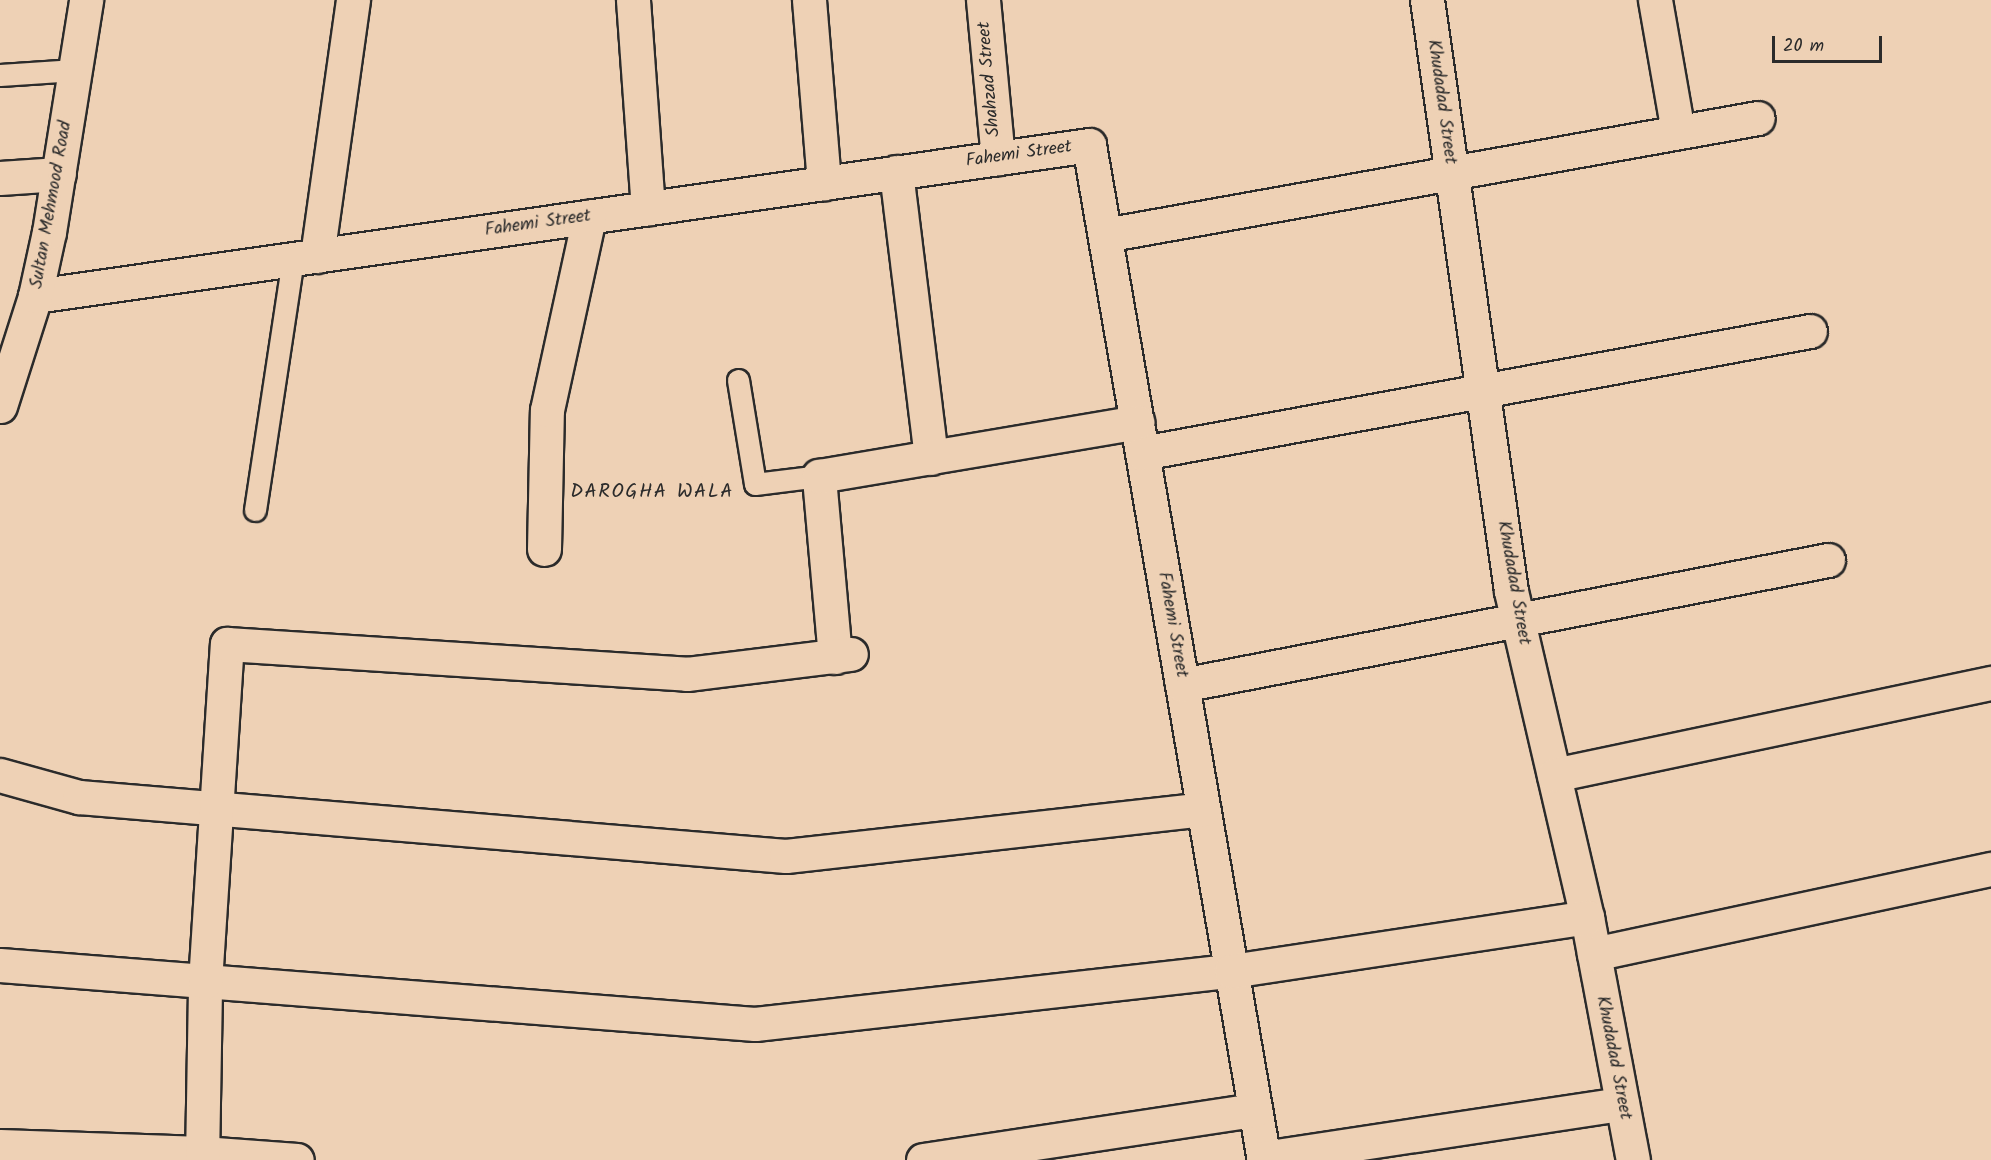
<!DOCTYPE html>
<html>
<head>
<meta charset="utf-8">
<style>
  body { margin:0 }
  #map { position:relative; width:1991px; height:1160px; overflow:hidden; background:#eed1b5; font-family:Kalam,sans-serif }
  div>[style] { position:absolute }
  .roads { filter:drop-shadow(2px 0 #2b2b2b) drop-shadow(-2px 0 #2b2b2b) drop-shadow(0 2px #2b2b2b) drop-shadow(0 -2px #2b2b2b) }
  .service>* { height:21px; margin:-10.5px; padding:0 10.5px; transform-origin:10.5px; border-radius:10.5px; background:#eed1b5 }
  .minor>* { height:33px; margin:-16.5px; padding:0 16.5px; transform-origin:16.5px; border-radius:16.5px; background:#eed1b5 }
  .tertiary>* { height:33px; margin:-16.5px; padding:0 16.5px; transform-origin:16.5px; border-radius:16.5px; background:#eed1b5 }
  span { translate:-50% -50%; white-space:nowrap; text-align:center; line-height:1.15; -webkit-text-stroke:6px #eed1b5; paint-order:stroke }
  .street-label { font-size:18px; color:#2b2b2b }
  .neighbourhood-label { font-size:20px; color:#2b2b2b; letter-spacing:1.5px }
  .scale { position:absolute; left:1772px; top:36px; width:110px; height:27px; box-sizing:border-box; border:3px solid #2b2b2b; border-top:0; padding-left:8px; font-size:18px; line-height:21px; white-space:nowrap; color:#2b2b2b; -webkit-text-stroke:4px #eed1b5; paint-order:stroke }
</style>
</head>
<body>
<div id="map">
  <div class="roads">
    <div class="service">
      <div style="left:0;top:75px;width:75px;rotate:-3.8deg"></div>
      <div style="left:738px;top:380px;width:105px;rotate:80.7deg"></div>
      <div style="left:755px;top:484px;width:64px;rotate:-7.1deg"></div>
      <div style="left:255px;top:510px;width:253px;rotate:-81.4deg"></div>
    </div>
    <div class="minor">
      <div style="left:633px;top:0;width:209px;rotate:85.9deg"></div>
      <div style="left:809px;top:0;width:184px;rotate:85.3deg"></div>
      <div style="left:983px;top:0;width:159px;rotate:84.6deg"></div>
      <div style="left:1427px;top:0;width:597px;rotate:81.91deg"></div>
      <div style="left:1511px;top:591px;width:335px;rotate:76.9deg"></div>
      <div style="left:1587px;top:917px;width:247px;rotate:79.3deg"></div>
      <div style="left:1655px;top:0;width:134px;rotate:80.1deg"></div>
      <div style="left:896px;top:172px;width:288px;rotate:83deg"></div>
      <div style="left:0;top:178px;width:59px;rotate:-3.9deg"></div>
      <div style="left:1105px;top:235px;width:663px;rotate:-10.16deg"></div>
      <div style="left:317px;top:256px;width:259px;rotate:-82deg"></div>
      <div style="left:35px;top:296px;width:1065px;rotate:-8.15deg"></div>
      <div style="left:1089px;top:145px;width:1030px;rotate:80.22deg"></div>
      <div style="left:1142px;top:453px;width:679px;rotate:-10.35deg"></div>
      <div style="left:544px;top:549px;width:139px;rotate:-88.8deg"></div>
      <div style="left:547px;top:410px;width:198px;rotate:-77.7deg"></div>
      <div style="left:835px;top:657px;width:182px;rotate:-95.1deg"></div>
      <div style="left:819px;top:476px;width:323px;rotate:-9.6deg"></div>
      <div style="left:1182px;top:685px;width:658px;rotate:-10.95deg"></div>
      <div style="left:0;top:775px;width:82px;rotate:15.6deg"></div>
      <div style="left:79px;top:797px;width:709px;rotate:4.77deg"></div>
      <div style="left:786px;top:856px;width:420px;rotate:-6.4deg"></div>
      <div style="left:1554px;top:775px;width:447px;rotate:-11.9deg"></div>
      <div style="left:1594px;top:954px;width:406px;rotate:-12.1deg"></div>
      <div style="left:0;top:965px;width:757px;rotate:4.47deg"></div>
      <div style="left:755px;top:1024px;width:479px;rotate:-6.4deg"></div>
      <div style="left:1231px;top:971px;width:360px;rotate:-8.6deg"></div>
      <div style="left:0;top:1146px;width:202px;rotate:2deg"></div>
      <div style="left:202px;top:1153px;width:95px;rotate:4.2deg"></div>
      <div style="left:1263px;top:1158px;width:363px;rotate:-8.6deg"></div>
      <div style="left:202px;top:1160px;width:178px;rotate:-89deg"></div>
      <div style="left:205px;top:982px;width:339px;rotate:-86.3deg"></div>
      <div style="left:227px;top:644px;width:461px;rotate:3.7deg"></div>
      <div style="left:687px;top:674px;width:165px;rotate:-7deg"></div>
      <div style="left:923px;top:1160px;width:336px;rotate:-8.6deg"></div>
    </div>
    <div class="tertiary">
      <div style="left:0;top:406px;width:115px;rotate:-72.3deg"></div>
      <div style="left:35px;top:296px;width:66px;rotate:-77.7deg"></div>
      <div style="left:49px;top:232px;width:235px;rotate:-80.9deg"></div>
    </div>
  </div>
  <div class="street-label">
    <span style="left:990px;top:79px;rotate:-95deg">Shahzad Street</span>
    <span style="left:1441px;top:102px;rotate:82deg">Khudadad Street</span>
    <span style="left:1019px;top:155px;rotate:-8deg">Fahemi Street</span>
    <span style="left:52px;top:205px;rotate:-80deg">Sultan Mehmood Road</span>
    <span style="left:538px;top:224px;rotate:-8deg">Fahemi Street</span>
    <span style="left:1513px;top:583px;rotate:80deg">Khudadad Street</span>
    <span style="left:1172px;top:625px;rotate:80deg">Fahemi Street</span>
    <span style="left:1613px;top:1058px;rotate:79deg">Khudadad Street</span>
  </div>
  <div class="neighbourhood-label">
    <span style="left:652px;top:492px">DAROGHA WALA</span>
  </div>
  <div class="scale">20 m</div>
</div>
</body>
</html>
